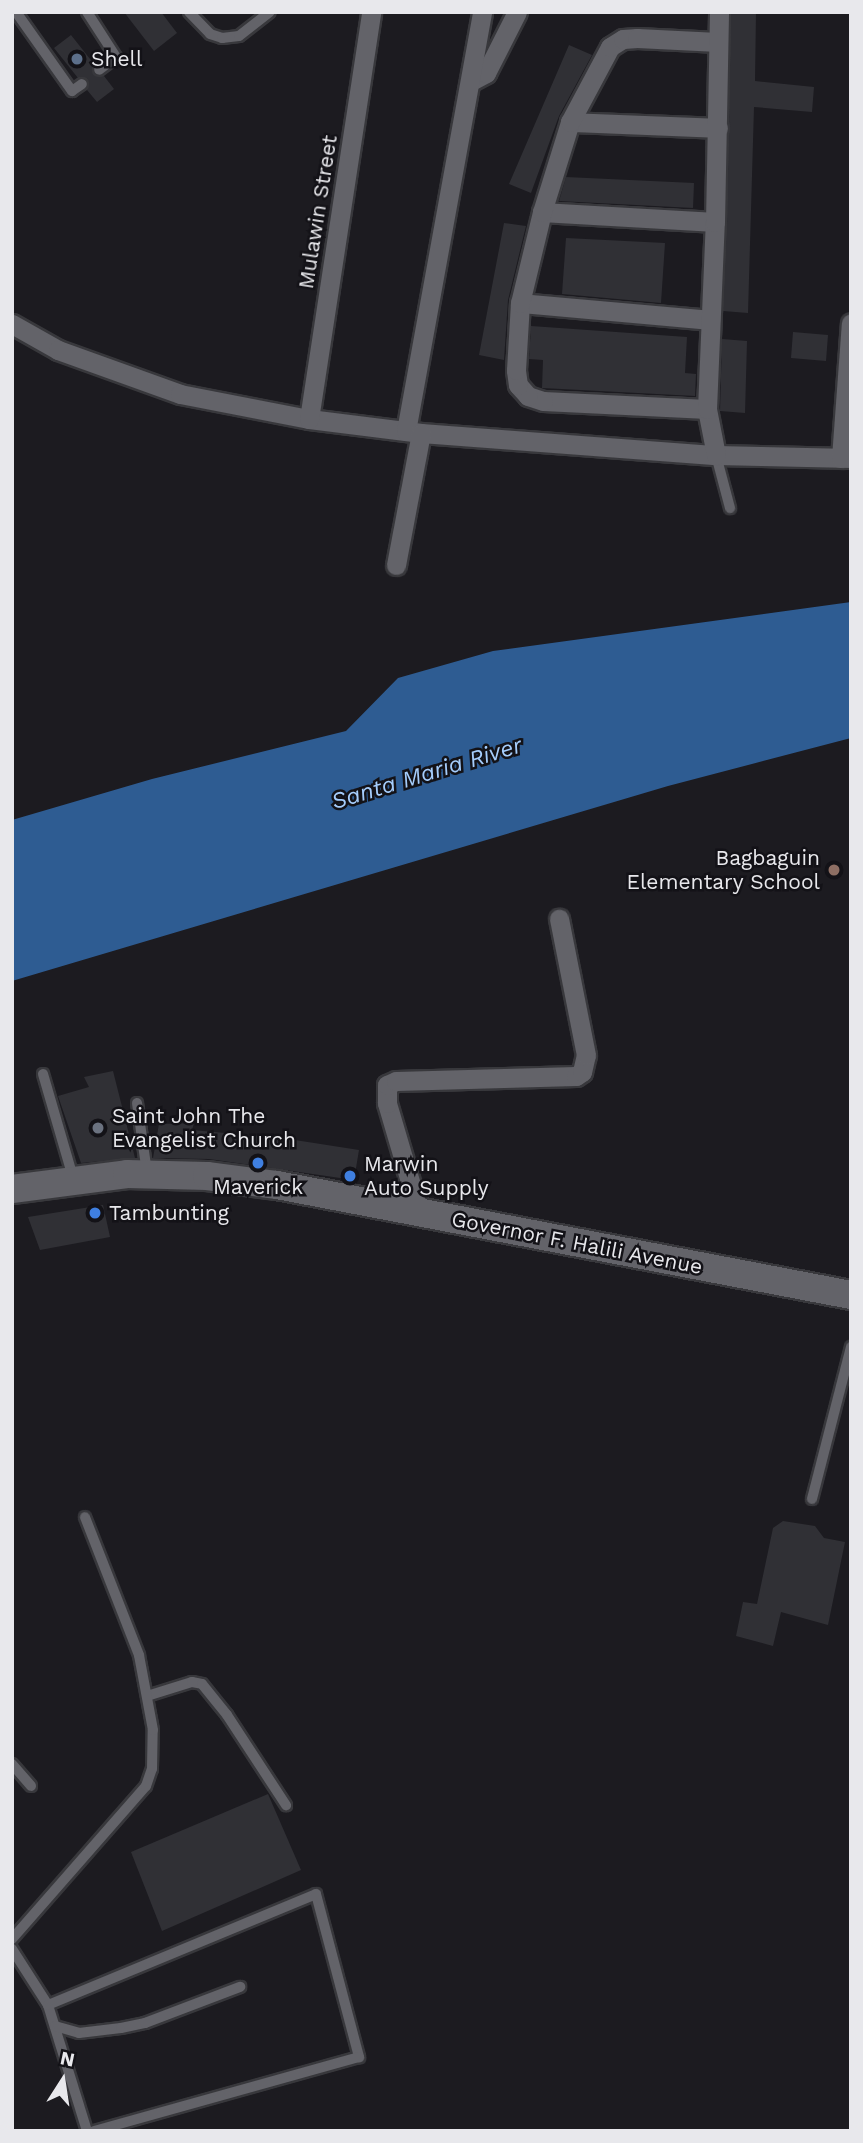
<!DOCTYPE html>
<html>
<head>
<meta charset="utf-8">
<style>
  body { margin:0 }
  #map { position:relative; width:863px; height:2143px; overflow:hidden; background:#1c1b20; font-family:"Work Sans",sans-serif }
  div>[style] { position:absolute }
  .water>* { inset:0; background:#2e5c92 }
  .building>* { inset:0; background:#303035 }
  .roads { filter:drop-shadow(2px 0 #38383c) drop-shadow(-2px 0 #38383c) drop-shadow(0 2px #38383c) drop-shadow(0 -2px #38383c) }
  .service>* { height:10px; margin:-5px; padding:0 5px; transform-origin:5px; border-radius:5px; background:#636369 }
  .minor>* { height:19px; margin:-9.5px; padding:0 9.5px; transform-origin:9.5px; border-radius:9.5px; background:#636369 }
  .secondary>* { height:28px; margin:-14px; padding:0 14px; transform-origin:14px; border-radius:14px; background:#636369 }
  .dots>* { width:19px; height:19px; translate:-50% -50%; box-sizing:border-box; border:4px solid #131217; border-radius:50% }
  span { translate:-50% -50%; white-space:nowrap; text-align:center; line-height:1.15; -webkit-text-stroke:5px #131217; paint-order:stroke }
  .poi-label { font-size:21px; color:#e8e8ec }
  .left { translate:0 -50%; text-align:left }
  .right { translate:-100% -50%; text-align:right }
  .street-label { font-size:21px; color:#e8e8ec }
  .water-label { font-size:23px; color:#a5cdfc; font-style:italic }
  .frame { position:absolute; inset:0; border:14px solid #e8e8ec; pointer-events:none }
  .north { position:absolute; left:28px; top:2045px; width:70px; height:70px; -webkit-text-stroke:5px #131217; paint-order:stroke; rotate:12deg; font-size:19px; font-weight:700; line-height:28px; text-align:center; color:#e8e8ec }
  .north::after { content:''; display:block; margin:auto; width:24px; height:32px; background:#e8e8ec; clip-path:polygon(50% 0,100% 100%,50% 72%,0 100%) }
</style>
</head>
<body>
<div id="map">
  <div class="water">
    <div style="clip-path:polygon(851px 602px,851px 738px,668px 786px,12px 981px,12px 820px,152px 779px,346px 731px,398px 678px,493px 651px)"></div>
  </div>
  <div class="building">
    <div style="clip-path:polygon(124px 12px,161px 12px,177px 33px,154px 51px)"></div>
    <div style="clip-path:polygon(731px 12px,756px 12px,755px 81px,814px 87px,812px 112px,754px 107px,748px 313px,723px 311px)"></div>
    <div style="clip-path:polygon(71px 35px,94px 64px,94px 75px,104px 76px,114px 89px,97px 102px,87px 90px,88px 79px,78px 78px,54px 48px)"></div>
    <div style="clip-path:polygon(569px 45px,592px 55px,559px 116px,531px 193px,509px 184px)"></div>
    <div style="clip-path:polygon(566px 177px,694px 183px,693px 208px,559px 201px)"></div>
    <div style="clip-path:polygon(504px 223px,526px 226px,508px 300px,504px 360px,479px 355px)"></div>
    <div style="clip-path:polygon(566px 238px,665px 243px,661px 303px,562px 294px)"></div>
    <div style="clip-path:polygon(531px 326px,687px 337px,685px 373px,696px 374px,695px 396px,542px 388px,543px 360px,529px 359px)"></div>
    <div style="clip-path:polygon(793px 332px,828px 335px,826px 361px,791px 358px)"></div>
    <div style="clip-path:polygon(722px 339px,747px 341px,745px 413px,720px 411px)"></div>
    <div style="clip-path:polygon(113px 1071px,135px 1158px,81px 1163px,58px 1096px,89px 1087px,84px 1077px)"></div>
    <div style="clip-path:polygon(194px 1123px,192px 1130px,282px 1138px,359px 1150px,354px 1180px,209px 1159px,153px 1158px,159px 1124px)"></div>
    <div style="clip-path:polygon(103px 1205px,110px 1237px,40px 1250px,28px 1217px)"></div>
    <div style="clip-path:polygon(783px 1521px,815px 1526px,824px 1538px,845px 1542px,828px 1625px,781px 1612px,773px 1646px,736px 1636px,743px 1602px,757px 1604px,773px 1528px)"></div>
    <div style="clip-path:polygon(268px 1794px,301px 1870px,162px 1931px,131px 1852px)"></div>
  </div>
  <div class="roads">
    <div class="service">
      <div style="left:16px;top:12px;width:97px;rotate:54.7deg"></div>
      <div style="left:72px;top:91px;width:12px;rotate:-35deg"></div>
      <div style="left:87px;top:12px;width:54px;rotate:57.2deg"></div>
      <div style="left:116px;top:57px;width:21px;rotate:143deg"></div>
      <div style="left:189px;top:12px;width:30px;rotate:46deg"></div>
      <div style="left:210px;top:34px;width:13px;rotate:18deg"></div>
      <div style="left:222px;top:38px;width:17px;rotate:-7deg"></div>
      <div style="left:239px;top:36px;width:39px;rotate:-38deg"></div>
      <div style="left:716px;top:455px;width:55px;rotate:75.2deg"></div>
      <div style="left:43px;top:1074px;width:107px;rotate:73.8deg"></div>
      <div style="left:137px;top:1103px;width:70px;rotate:81.8deg"></div>
      <div style="left:812px;top:1499px;width:157px;rotate:-75.6deg"></div>
      <div style="left:147px;top:1696px;width:47px;rotate:-17.3deg"></div>
      <div style="left:192px;top:1682px;width:10px;rotate:11deg"></div>
      <div style="left:202px;top:1684px;width:40px;rotate:51deg"></div>
      <div style="left:227px;top:1715px;width:108px;rotate:56.8deg"></div>
      <div style="left:12px;top:1764px;width:29px;rotate:49deg"></div>
      <div style="left:12px;top:1939px;width:203px;rotate:-48.8deg"></div>
      <div style="left:146px;top:1786px;width:18px;rotate:-71deg"></div>
      <div style="left:152px;top:1769px;width:39px;rotate:-89deg"></div>
      <div style="left:153px;top:1730px;width:76px;rotate:-100.6deg"></div>
      <div style="left:139px;top:1655px;width:148px;rotate:-111.4deg"></div>
      <div style="left:12px;top:1949px;width:67px;rotate:57.3deg"></div>
      <div style="left:48px;top:2005px;width:132px;rotate:72.8deg"></div>
      <div style="left:48px;top:2005px;width:290px;rotate:-22.5deg"></div>
      <div style="left:316px;top:1894px;width:169px;rotate:75.2deg"></div>
      <div style="left:359px;top:2057px;width:275px;rotate:164.4deg"></div>
      <div style="left:55px;top:2026px;width:25px;rotate:16deg"></div>
      <div style="left:79px;top:2033px;width:42px;rotate:-6.8deg"></div>
      <div style="left:121px;top:2028px;width:25px;rotate:-12deg"></div>
      <div style="left:145px;top:2023px;width:102px;rotate:-20.8deg"></div>
    </div>
    <div class="minor">
      <div style="left:471px;top:81px;width:17px;rotate:-28deg"></div>
      <div style="left:486px;top:73px;width:68px;rotate:-63.1deg"></div>
      <div style="left:570px;top:122px;width:148px;rotate:2.3deg"></div>
      <div style="left:542px;top:212px;width:173px;rotate:3.3deg"></div>
      <div style="left:520px;top:303px;width:191px;rotate:5.1deg"></div>
      <div style="left:12px;top:324px;width:53px;rotate:29.5deg"></div>
      <div style="left:58px;top:350px;width:130px;rotate:19.8deg"></div>
      <div style="left:180px;top:394px;width:131px;rotate:11deg"></div>
      <div style="left:309px;top:419px;width:113px;rotate:7.1deg"></div>
      <div style="left:421px;top:433px;width:296px;rotate:4.3deg"></div>
      <div style="left:716px;top:455px;width:135px;rotate:1.3deg"></div>
      <div style="left:707px;top:409px;width:164px;rotate:-177.2deg"></div>
      <div style="left:543px;top:401px;width:16px;rotate:-162deg"></div>
      <div style="left:528px;top:396px;width:15px;rotate:-132deg"></div>
      <div style="left:518px;top:385px;width:15px;rotate:-98deg"></div>
      <div style="left:516px;top:370px;width:67px;rotate:-86.6deg"></div>
      <div style="left:520px;top:303px;width:94px;rotate:-76.4deg"></div>
      <div style="left:542px;top:212px;width:94px;rotate:-72.7deg"></div>
      <div style="left:570px;top:122px;width:85px;rotate:-61.9deg"></div>
      <div style="left:610px;top:47px;width:15px;rotate:-32deg"></div>
      <div style="left:623px;top:39px;width:14px;rotate:-4deg"></div>
      <div style="left:637px;top:38px;width:81px;rotate:2.8deg"></div>
      <div style="left:309px;top:419px;width:412px;rotate:-81.3deg"></div>
      <div style="left:406px;top:431px;width:426px;rotate:-79.7deg"></div>
      <div style="left:716px;top:455px;width:47px;rotate:-101.1deg"></div>
      <div style="left:707px;top:409px;width:187px;rotate:-87.6deg"></div>
      <div style="left:715px;top:222px;width:210px;rotate:-88.9deg"></div>
      <div style="left:841px;top:458px;width:135px;rotate:-85.8deg"></div>
      <div style="left:396px;top:565px;width:134px;rotate:-79.3deg"></div>
      <div style="left:419px;top:1212px;width:114px;rotate:-106.4deg"></div>
      <div style="left:387px;top:1103px;width:18px;rotate:-90deg"></div>
      <div style="left:387px;top:1085px;width:10px;rotate:-24deg"></div>
      <div style="left:396px;top:1081px;width:180px;rotate:-1.6deg"></div>
      <div style="left:576px;top:1076px;width:7px;rotate:-34deg"></div>
      <div style="left:582px;top:1072px;width:17px;rotate:-77deg"></div>
      <div style="left:586px;top:1055px;width:139px;rotate:-101.2deg"></div>
    </div>
    <div class="secondary">
      <div style="left:12px;top:1189px;width:116px;rotate:-7.4deg"></div>
      <div style="left:127px;top:1174px;width:80px;rotate:1.4deg"></div>
      <div style="left:207px;top:1176px;width:71px;rotate:7.3deg"></div>
      <div style="left:277px;top:1185px;width:584px;rotate:10.85deg"></div>
    </div>
  </div>
  <div class="dots">
    <div style="left:77px;top:59px;background:#5c6f8a"></div>
    <div style="left:834px;top:870px;background:#8d6e63"></div>
    <div style="left:98px;top:1128px;background:#6b7280"></div>
    <div style="left:258px;top:1163px;background:#3f7fe0"></div>
    <div style="left:350px;top:1176px;background:#3f7fe0"></div>
    <div style="left:95px;top:1213px;background:#3f7fe0"></div>
  </div>
  <div class="poi-label">
    <span class="left" style="left:91px;top:59px">Shell</span>
    <span class="right" style="left:820px;top:870px">Bagbaguin<br>Elementary School</span>
    <span class="left" style="left:112px;top:1128px">Saint John The<br>Evangelist Church</span>
    <span class="left" style="left:364px;top:1176px">Marwin<br>Auto Supply</span>
    <span style="left:258px;top:1187px">Maverick</span>
    <span class="left" style="left:109px;top:1213px">Tambunting</span>
  </div>
  <div class="street-label">
    <span style="left:318px;top:212px;rotate:-81deg">Mulawin Street</span>
    <span style="left:577px;top:1243px;rotate:11deg">Governor F. Halili Avenue</span>
  </div>
  <div class="water-label">
    <span style="left:427px;top:774px;rotate:-17deg">Santa Maria River</span>
  </div>
  <div class="frame"></div>
  <div class="north">N</div>
</div>
</body>
</html>
